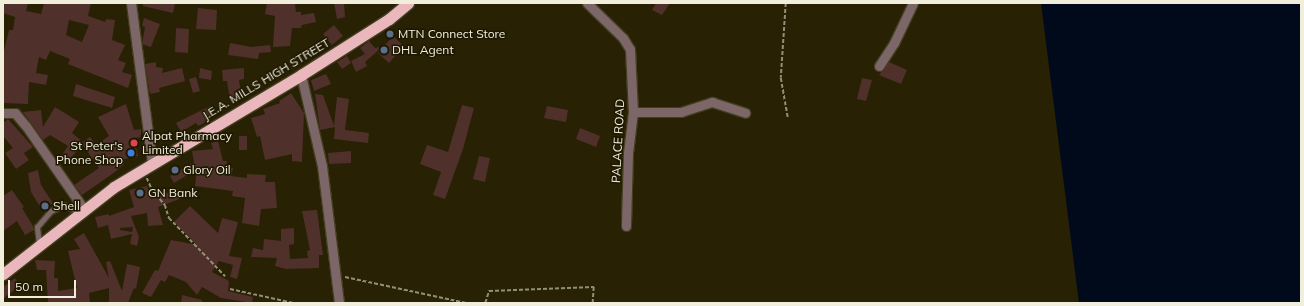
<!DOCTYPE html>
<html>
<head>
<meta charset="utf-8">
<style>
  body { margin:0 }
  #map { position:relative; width:1304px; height:306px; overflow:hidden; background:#282103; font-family:Mulish,sans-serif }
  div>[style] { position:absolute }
  .water>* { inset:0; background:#000a1b }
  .building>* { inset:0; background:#4f302a }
  .path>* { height:1.5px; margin-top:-0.75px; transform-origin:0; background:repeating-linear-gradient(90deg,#938e77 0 4px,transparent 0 6px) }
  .roads { filter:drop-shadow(1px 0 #443e21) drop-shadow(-1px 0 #443e21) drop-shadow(0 1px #443e21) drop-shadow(0 -1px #443e21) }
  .service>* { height:4.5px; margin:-2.25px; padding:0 2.25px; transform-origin:2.25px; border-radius:2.25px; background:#7c6667 }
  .minor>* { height:9px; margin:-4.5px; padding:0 4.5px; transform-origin:4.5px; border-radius:4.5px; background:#7c6667 }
  .trunk>* { height:11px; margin:-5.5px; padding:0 5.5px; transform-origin:5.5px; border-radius:5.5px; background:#eab8bc }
  .dots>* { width:11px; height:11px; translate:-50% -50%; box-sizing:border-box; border:2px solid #1e1800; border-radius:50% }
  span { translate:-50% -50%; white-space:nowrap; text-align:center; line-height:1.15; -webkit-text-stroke:3px #1e1800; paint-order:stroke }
  .poi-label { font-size:12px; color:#f1eedc }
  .left { translate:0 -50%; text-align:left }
  .right { translate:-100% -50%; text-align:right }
  .street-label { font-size:12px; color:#f1eedc }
  .frame { position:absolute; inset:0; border:4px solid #f1eedc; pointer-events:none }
  .scale { position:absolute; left:8px; top:280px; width:68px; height:18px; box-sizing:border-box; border:2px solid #f1eedc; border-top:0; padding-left:5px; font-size:12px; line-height:14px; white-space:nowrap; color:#f1eedc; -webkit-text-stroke:3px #1e1800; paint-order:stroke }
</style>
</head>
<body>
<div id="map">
  <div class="water">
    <div style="clip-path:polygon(1041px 3px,1301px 3px,1301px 303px,1079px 303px)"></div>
  </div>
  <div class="building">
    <div style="clip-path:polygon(evenodd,3px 3px,28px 3px,26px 11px,41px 14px,44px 3px,91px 3px,88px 16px,105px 22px,106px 19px,115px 20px,112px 40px,125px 45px,118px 60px,126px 63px,122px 72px,132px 75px,128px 88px,68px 64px,70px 59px,50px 51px,46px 60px,39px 57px,36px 73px,48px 75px,46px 85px,29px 82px,28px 104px,3px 103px,3px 55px,9px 30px,13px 30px,15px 17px,3px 13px,3px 3px,69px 20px,89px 25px,82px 42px,66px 35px,69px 20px)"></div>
    <div style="clip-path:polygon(143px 3px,175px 3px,173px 13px,143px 6px)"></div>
    <div style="clip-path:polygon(267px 3px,295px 3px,296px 12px,301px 12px,301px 15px,314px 13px,316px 22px,302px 25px,301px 28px,292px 28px,290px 46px,273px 47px,275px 16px,265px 14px)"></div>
    <div style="clip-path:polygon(334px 3px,344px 3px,345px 17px,337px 19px)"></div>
    <div style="clip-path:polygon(656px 3px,670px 3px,662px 15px,652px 10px)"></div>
    <div style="clip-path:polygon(198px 8px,217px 10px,216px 30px,196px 29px)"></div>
    <div style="clip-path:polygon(144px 18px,160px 24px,151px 47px,142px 44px,145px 27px,142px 26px)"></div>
    <div style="clip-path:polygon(334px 25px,343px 36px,332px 45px,323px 34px)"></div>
    <div style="clip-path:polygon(176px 28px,189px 29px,188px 53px,175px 52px)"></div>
    <div style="clip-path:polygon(393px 36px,404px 46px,389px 63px,378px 53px)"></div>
    <div style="clip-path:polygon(369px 41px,375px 48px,379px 47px,380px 49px,365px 62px,367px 66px,356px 72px,351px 61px,365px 54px,360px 48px)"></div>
    <div style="clip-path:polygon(230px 43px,252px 47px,270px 45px,271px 52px,259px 53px,258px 59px,228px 55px)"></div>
    <div style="clip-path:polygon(347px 56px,351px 63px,342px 69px,337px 62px)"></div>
    <div style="clip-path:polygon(156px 62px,156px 67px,163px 68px,162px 73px,182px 68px,185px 81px,159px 88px,160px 92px,150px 94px,145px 64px)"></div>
    <div style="clip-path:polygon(889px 62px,907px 70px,901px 84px,879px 75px)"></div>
    <div style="clip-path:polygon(200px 68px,212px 71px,211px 80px,199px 78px)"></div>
    <div style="clip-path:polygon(244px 68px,244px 79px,239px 80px,242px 98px,230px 100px,227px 81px,223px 81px,222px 70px)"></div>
    <div style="clip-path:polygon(326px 74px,331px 84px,314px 91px,311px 80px)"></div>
    <div style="clip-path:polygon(196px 77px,200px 91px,193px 93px,189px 79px)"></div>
    <div style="clip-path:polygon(862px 78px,872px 80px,866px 101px,857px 99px)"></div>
    <div style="clip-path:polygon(76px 84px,115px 97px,112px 108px,73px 96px)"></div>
    <div style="clip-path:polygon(291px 93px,304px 113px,302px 162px,292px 161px,292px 154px,265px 160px,260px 136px,257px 137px,251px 118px,265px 114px,263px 109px,280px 103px,279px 101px)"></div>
    <div style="clip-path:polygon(315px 94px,323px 95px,334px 126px,337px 97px,349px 99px,345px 130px,369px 133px,368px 143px,334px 139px,335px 127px,320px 130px)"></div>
    <div style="clip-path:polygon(126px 104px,134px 130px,141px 129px,141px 137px,134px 138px,138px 156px,121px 160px,124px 164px,115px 172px,82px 195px,74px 185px,99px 168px,82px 144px,66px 164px,59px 159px,68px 146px,50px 135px,43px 140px,23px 112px,41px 110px,43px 127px,55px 107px,79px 122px,72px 133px,83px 142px,90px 137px,96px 145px,109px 136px,98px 117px)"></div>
    <div style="clip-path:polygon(462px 105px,474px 108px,463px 149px,445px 199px,433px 195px,441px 172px,420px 164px,427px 145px,448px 152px)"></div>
    <div style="clip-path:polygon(210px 106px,214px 112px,206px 117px,208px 121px,198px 126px,196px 123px,181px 132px,176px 123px)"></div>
    <div style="clip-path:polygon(547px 106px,568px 110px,566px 122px,544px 118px)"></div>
    <div style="clip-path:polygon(8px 119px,33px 147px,24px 153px,29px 160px,16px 169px,5px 153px,13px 148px,3px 136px,3px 123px)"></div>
    <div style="clip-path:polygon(580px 128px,600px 136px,596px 147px,576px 139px)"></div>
    <div style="clip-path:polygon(239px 136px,247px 136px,247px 150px,239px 150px)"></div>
    <div style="clip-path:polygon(218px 141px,223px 161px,227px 161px,226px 166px,233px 168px,231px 176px,247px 178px,247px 174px,266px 175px,265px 182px,275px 182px,277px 208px,261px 209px,259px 226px,242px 223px,245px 198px,232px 196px,233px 191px,195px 186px,197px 169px,174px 183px,170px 176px,194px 162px,192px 151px,213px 149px,211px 143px)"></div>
    <div style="clip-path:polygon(351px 151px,351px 163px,329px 164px,328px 153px)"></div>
    <div style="clip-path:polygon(479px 156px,490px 158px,485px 182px,473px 179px)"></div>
    <div style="clip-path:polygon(38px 170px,41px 185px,53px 203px,42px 210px,31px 192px,28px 173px)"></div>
    <div style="clip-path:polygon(evenodd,147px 186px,151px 199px,178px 189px,182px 198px,158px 207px,163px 225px,148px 226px,147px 213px,131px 216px,139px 237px,137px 246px,130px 244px,132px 234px,111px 239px,108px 225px,98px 228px,95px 217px,109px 214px,109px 216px,134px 207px,129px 190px,147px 186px,133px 227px,132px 232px,120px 230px,120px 228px,133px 227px)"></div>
    <div style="clip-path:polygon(12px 190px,24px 207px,22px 208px,33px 226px,34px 230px,25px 235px,17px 221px,3px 231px,3px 196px)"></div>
    <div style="clip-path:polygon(190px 206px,218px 233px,222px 218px,238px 222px,229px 256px,242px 258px,237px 279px,230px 277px,233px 265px,219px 261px,212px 272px,229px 281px,228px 291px,253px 297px,252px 303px,221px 298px,202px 287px,197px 295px,186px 282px,169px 275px,165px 282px,161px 280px,151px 297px,142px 293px,155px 270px,158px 271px,171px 240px,197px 245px,174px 222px)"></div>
    <div style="clip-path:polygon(317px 210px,323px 255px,319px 255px,319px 268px,286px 269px,275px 266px,277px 258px,251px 257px,253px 248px,263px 250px,264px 239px,281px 241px,281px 229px,294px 228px,294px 244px,289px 245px,290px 259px,308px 258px,307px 251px,310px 250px,302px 211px)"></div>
    <div style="clip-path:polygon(84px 233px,109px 278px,106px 262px,110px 261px,122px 291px,127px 264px,140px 267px,136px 289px,134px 288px,128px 303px,109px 303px,109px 288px,89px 293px,90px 303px,48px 303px,46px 270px,37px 270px,35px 260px,55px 261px,54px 278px,58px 278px,58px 291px,77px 288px,68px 251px,80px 249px,74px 239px)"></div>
    <div style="clip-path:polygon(15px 278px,20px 285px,3px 299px,3px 287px)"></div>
    <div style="clip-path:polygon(182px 295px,202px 300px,202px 303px,181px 303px)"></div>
  </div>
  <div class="path">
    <div style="left:786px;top:3px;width:75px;rotate:93.8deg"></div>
    <div style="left:781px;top:78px;width:40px;rotate:80deg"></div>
    <div style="left:147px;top:178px;width:13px;rotate:67deg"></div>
    <div style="left:152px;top:190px;width:20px;rotate:49deg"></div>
    <div style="left:165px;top:205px;width:14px;rotate:73deg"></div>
    <div style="left:169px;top:218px;width:81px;rotate:46deg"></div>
    <div style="left:345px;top:277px;width:124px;rotate:12.1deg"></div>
    <div style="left:230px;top:289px;width:65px;rotate:12.5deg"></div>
    <div style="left:485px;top:303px;width:13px;rotate:-72deg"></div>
    <div style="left:489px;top:291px;width:105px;rotate:-2.2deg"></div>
    <div style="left:594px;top:287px;width:16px;rotate:94deg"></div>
  </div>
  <div class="roads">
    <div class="service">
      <div style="left:39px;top:244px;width:17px;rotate:-97deg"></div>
      <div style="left:37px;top:227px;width:21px;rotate:-49deg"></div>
      <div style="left:51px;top:211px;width:14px;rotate:-25deg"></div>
      <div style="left:64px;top:205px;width:17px;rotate:25deg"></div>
    </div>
    <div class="minor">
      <div style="left:131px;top:3px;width:160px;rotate:82.5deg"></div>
      <div style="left:587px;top:3px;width:50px;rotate:44.2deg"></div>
      <div style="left:623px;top:38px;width:13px;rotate:58deg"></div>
      <div style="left:630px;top:49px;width:63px;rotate:87.3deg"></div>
      <div style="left:633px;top:112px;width:41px;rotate:97deg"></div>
      <div style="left:628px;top:153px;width:73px;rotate:91.6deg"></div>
      <div style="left:879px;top:66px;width:27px;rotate:-57deg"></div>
      <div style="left:894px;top:43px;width:44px;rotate:-64.6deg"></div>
      <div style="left:301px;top:75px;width:93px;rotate:77deg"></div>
      <div style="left:322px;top:166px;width:138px;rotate:82.9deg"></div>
      <div style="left:633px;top:112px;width:48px"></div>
      <div style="left:681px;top:112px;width:33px;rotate:-18deg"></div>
      <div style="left:712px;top:102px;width:35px;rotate:18deg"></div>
      <div style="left:5px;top:113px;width:10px"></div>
      <div style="left:15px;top:113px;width:17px;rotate:50deg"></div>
      <div style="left:26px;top:126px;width:101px;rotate:55.1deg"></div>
    </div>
    <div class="trunk">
      <div style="left:3px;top:274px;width:141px;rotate:-38.1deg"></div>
      <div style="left:114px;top:187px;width:218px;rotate:-30.9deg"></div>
      <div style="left:301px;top:75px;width:104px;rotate:-32.5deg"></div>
      <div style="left:389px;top:19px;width:25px;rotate:-40deg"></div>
    </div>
  </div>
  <div class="dots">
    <div style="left:390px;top:34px;background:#5c6f8a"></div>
    <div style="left:384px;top:50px;background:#5c6f8a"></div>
    <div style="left:134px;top:143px;background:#e0444e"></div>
    <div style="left:131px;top:153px;background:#3f7fe0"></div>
    <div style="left:175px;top:170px;background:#5c6f8a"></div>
    <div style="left:140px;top:193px;background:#5c6f8a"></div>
    <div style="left:45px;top:206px;background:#5c6f8a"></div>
  </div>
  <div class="poi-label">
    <span class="left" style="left:398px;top:34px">MTN Connect Store</span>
    <span class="left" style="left:392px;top:50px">DHL Agent</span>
    <span class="left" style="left:142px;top:143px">Alpat Pharmacy<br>Limited</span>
    <span class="right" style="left:123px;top:153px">St Peter's<br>Phone Shop</span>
    <span class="left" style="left:183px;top:170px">Glory Oil</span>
    <span class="left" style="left:148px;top:193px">GN Bank</span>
    <span class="left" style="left:53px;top:206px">Shell</span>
  </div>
  <div class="street-label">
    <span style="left:266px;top:79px;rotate:-31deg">J.E.A. MILLS HIGH STREET</span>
    <span style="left:618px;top:141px;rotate:-87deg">PALACE ROAD</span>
  </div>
  <div class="frame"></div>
  <div class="scale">50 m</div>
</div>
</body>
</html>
